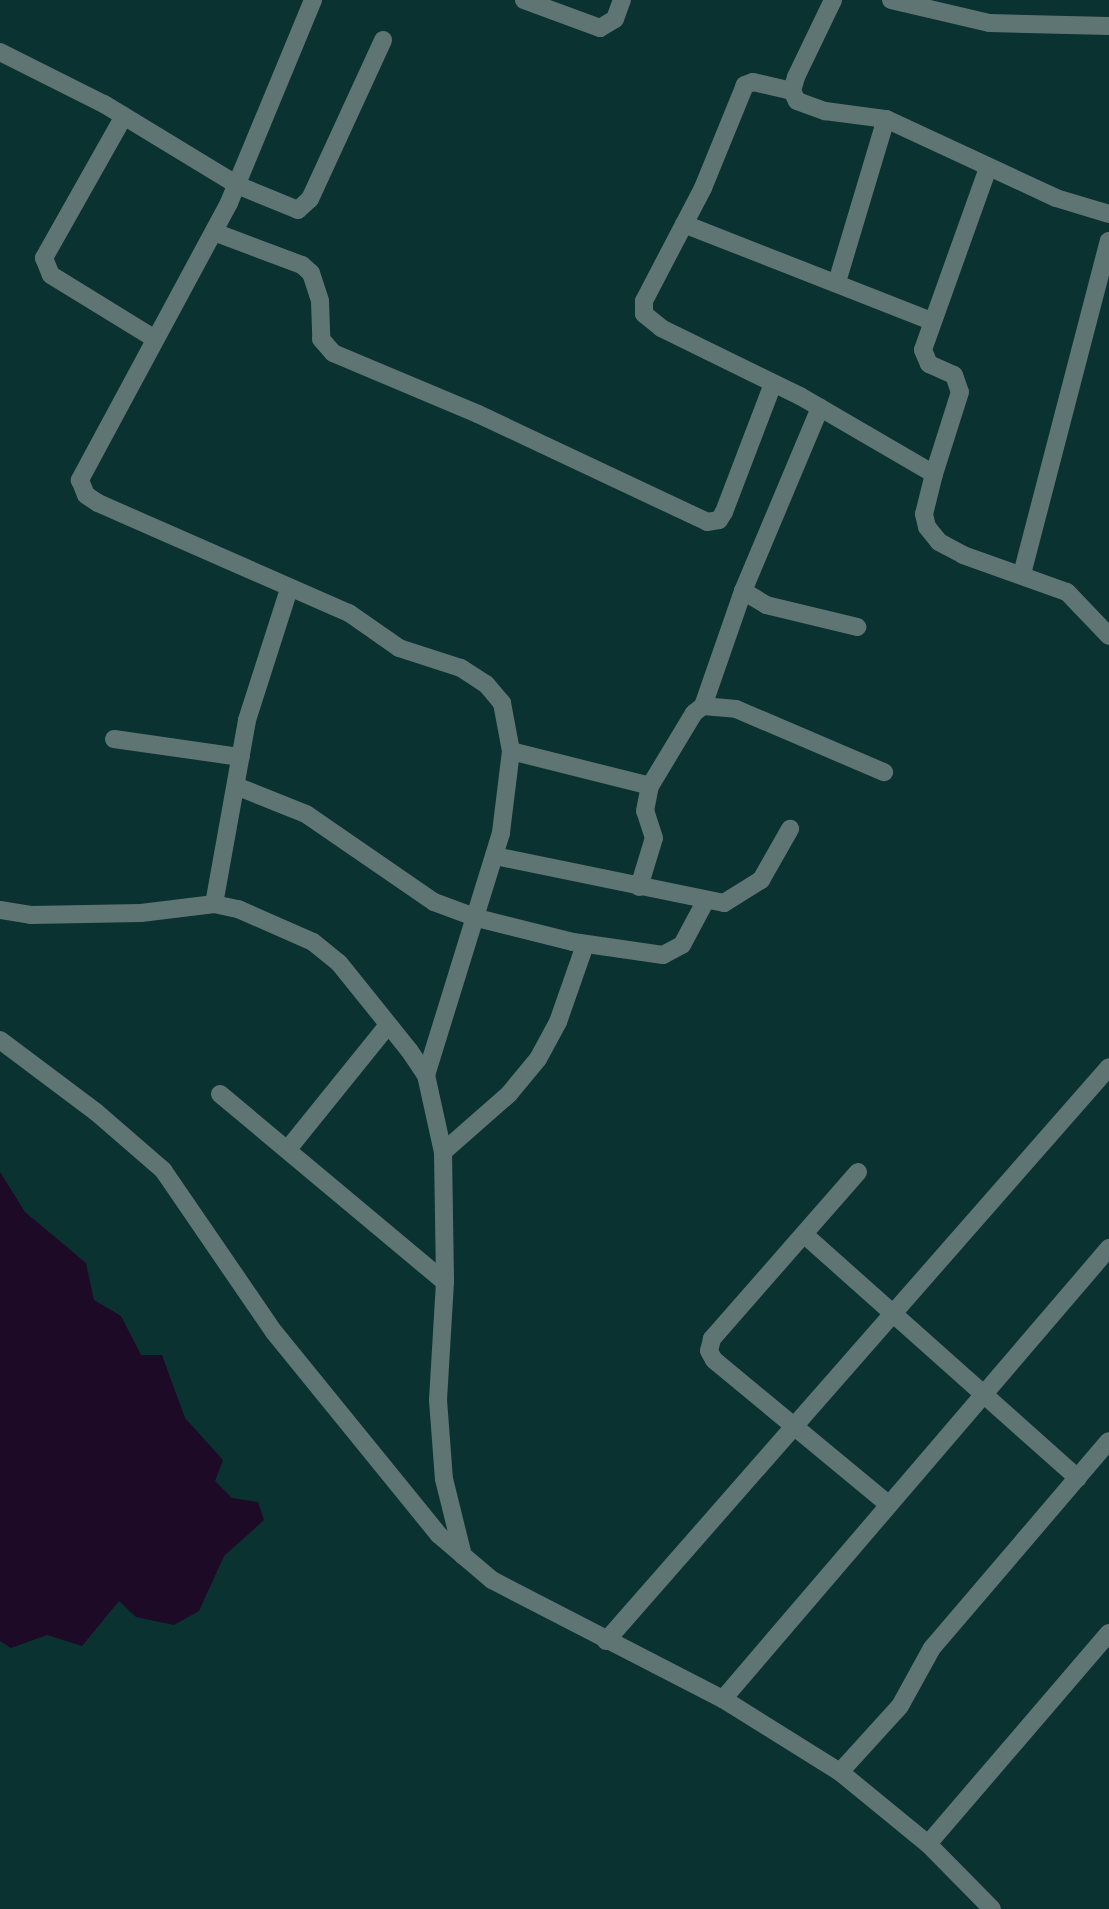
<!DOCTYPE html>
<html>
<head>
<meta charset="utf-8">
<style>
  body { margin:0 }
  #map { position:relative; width:1109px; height:1909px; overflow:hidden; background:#0a3231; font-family:Poppins,sans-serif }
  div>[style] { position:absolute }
  .water>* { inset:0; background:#1c0a26 }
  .minor>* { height:18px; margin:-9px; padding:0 9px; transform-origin:9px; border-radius:9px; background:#5f7574 }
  span { translate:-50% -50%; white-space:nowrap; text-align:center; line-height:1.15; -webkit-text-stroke:5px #071716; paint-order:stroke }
</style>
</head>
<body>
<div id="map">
  <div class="water">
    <div style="clip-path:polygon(0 1172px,25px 1212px,86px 1263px,94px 1300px,121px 1316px,141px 1355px,162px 1355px,185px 1418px,223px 1460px,215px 1481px,232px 1498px,258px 1502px,264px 1520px,224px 1556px,199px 1611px,174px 1625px,136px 1617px,119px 1601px,82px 1646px,47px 1635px,11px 1648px,0 1641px)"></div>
  </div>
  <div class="minor">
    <div style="left:313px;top:0;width:220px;rotate:112.5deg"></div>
    <div style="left:229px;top:203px;width:315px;rotate:118.3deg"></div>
    <div style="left:80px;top:480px;width:16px;rotate:68deg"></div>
    <div style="left:86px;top:495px;width:14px;rotate:34deg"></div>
    <div style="left:98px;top:503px;width:274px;rotate:23.7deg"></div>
    <div style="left:349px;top:613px;width:61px;rotate:35deg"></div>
    <div style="left:399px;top:648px;width:65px;rotate:17.9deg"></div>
    <div style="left:461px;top:668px;width:30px;rotate:33deg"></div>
    <div style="left:486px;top:684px;width:25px;rotate:50deg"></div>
    <div style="left:502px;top:703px;width:49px;rotate:79.4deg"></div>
    <div style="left:511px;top:751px;width:83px;rotate:97deg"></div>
    <div style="left:501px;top:833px;width:253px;rotate:107.2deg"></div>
    <div style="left:524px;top:0;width:81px;rotate:20.2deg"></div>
    <div style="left:600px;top:28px;width:17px;rotate:-31deg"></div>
    <div style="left:615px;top:19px;width:20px;rotate:-70deg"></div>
    <div style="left:833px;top:0;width:85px;rotate:115.7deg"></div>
    <div style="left:796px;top:77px;width:15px;rotate:106deg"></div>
    <div style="left:792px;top:91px;width:11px;rotate:63deg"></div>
    <div style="left:797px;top:101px;width:30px;rotate:20deg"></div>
    <div style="left:825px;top:111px;width:62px;rotate:7.5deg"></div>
    <div style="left:886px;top:119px;width:187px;rotate:24.9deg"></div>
    <div style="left:1056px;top:198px;width:55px;rotate:16.8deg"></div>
    <div style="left:891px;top:0;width:101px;rotate:13.2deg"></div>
    <div style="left:989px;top:23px;width:120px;rotate:1.4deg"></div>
    <div style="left:0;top:52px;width:116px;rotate:26.6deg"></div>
    <div style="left:104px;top:104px;width:156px;rotate:31.3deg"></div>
    <div style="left:237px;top:185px;width:66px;rotate:22.3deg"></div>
    <div style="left:298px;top:210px;width:16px;rotate:-43deg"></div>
    <div style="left:310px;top:199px;width:175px;rotate:-65.3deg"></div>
    <div style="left:792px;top:91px;width:40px;rotate:-167deg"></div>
    <div style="left:753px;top:82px;width:9px;rotate:159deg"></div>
    <div style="left:745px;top:85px;width:111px;rotate:112.2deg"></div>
    <div style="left:703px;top:188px;width:127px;rotate:117.6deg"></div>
    <div style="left:644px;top:301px;width:13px;rotate:90deg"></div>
    <div style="left:644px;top:314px;width:22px;rotate:39deg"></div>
    <div style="left:661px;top:328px;width:155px;rotate:26.1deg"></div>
    <div style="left:800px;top:396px;width:155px;rotate:30.2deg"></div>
    <div style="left:124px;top:116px;width:163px;rotate:119.4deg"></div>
    <div style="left:44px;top:258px;width:18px;rotate:68deg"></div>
    <div style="left:51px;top:275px;width:122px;rotate:31.6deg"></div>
    <div style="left:988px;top:168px;width:193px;rotate:109.7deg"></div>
    <div style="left:923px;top:350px;width:15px;rotate:67deg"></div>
    <div style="left:929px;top:364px;width:27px;rotate:24deg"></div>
    <div style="left:954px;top:375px;width:18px;rotate:71deg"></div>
    <div style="left:960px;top:392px;width:86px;rotate:107.6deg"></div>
    <div style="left:934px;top:474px;width:41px;rotate:104deg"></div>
    <div style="left:924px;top:514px;width:13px;rotate:77deg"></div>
    <div style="left:927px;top:527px;width:19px;rotate:51deg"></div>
    <div style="left:939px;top:542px;width:27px;rotate:28deg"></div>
    <div style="left:963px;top:555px;width:110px;rotate:19.6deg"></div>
    <div style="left:1067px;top:592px;width:61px;rotate:46.3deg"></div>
    <div style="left:684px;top:224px;width:266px;rotate:21.4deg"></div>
    <div style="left:214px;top:232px;width:94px;rotate:20.6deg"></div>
    <div style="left:302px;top:265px;width:12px;rotate:42deg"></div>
    <div style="left:311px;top:273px;width:29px;rotate:72deg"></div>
    <div style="left:320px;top:301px;width:38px;rotate:88deg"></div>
    <div style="left:321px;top:339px;width:18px;rotate:49deg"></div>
    <div style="left:333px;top:353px;width:157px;rotate:22.8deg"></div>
    <div style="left:478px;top:414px;width:253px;rotate:25.2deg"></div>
    <div style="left:707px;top:522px;width:12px;rotate:-9deg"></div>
    <div style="left:719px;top:520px;width:9px;rotate:-58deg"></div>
    <div style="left:724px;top:512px;width:137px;rotate:-69.1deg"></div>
    <div style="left:837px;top:282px;width:170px;rotate:-73.3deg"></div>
    <div style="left:1022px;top:574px;width:344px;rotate:-75.4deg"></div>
    <div style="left:743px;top:591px;width:27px;rotate:31deg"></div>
    <div style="left:766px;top:605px;width:94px;rotate:13.6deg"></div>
    <div style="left:703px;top:706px;width:122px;rotate:-70.8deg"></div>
    <div style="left:743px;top:591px;width:199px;rotate:-67.2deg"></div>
    <div style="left:114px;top:739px;width:128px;rotate:8.1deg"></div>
    <div style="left:511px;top:751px;width:143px;rotate:14.1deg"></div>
    <div style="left:236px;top:786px;width:75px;rotate:21.8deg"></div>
    <div style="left:306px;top:814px;width:155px;rotate:34.5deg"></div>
    <div style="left:434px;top:902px;width:46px;rotate:20.4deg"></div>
    <div style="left:477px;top:918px;width:99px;rotate:14deg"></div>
    <div style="left:573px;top:942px;width:91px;rotate:8.2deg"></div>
    <div style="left:663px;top:955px;width:21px;rotate:-28deg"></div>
    <div style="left:682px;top:945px;width:49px;rotate:-61.9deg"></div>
    <div style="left:495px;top:856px;width:234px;rotate:11.6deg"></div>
    <div style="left:724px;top:903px;width:44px;rotate:-31.9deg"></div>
    <div style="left:761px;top:880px;width:59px;rotate:-60.4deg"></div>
    <div style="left:639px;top:887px;width:51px;rotate:-73deg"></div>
    <div style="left:654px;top:838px;width:28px;rotate:-108deg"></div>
    <div style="left:645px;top:811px;width:25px;rotate:-79deg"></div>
    <div style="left:650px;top:786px;width:85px;rotate:-58.9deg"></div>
    <div style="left:694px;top:713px;width:11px;rotate:-38deg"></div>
    <div style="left:703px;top:706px;width:33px;rotate:5deg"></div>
    <div style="left:736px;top:709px;width:161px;rotate:23.1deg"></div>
    <div style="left:214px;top:904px;width:187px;rotate:-79.8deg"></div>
    <div style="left:247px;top:720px;width:138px;rotate:-72.2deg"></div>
    <div style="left:0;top:910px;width:31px;rotate:9deg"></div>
    <div style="left:31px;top:915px;width:110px;rotate:-1deg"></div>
    <div style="left:141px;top:913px;width:74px;rotate:-7deg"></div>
    <div style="left:214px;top:904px;width:25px;rotate:12deg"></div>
    <div style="left:238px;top:909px;width:82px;rotate:23.7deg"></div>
    <div style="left:313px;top:942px;width:33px;rotate:39deg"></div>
    <div style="left:339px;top:963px;width:112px;rotate:51.2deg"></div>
    <div style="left:409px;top:1050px;width:30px;rotate:56deg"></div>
    <div style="left:426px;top:1075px;width:79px;rotate:77.6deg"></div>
    <div style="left:443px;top:1152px;width:130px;rotate:89.1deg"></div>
    <div style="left:445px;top:1282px;width:118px;rotate:93.4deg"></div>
    <div style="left:438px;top:1400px;width:79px;rotate:85.7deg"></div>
    <div style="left:444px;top:1479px;width:79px;rotate:76.1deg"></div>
    <div style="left:0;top:1040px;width:120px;rotate:36.9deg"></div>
    <div style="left:96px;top:1112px;width:89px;rotate:40.9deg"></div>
    <div style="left:163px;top:1170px;width:196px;rotate:55.6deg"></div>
    <div style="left:274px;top:1332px;width:262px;rotate:50.9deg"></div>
    <div style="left:439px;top:1535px;width:70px;rotate:40.3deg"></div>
    <div style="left:492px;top:1580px;width:260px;rotate:27.3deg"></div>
    <div style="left:723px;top:1699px;width:138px;rotate:32deg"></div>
    <div style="left:840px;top:1772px;width:114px;rotate:39.3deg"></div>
    <div style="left:928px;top:1844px;width:91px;rotate:45.4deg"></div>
    <div style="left:220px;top:1094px;width:293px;rotate:39.9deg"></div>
    <div style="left:288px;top:1149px;width:159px;rotate:-51.1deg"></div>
    <div style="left:443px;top:1152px;width:88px;rotate:-41.3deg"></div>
    <div style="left:509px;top:1094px;width:45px;rotate:-50.4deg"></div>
    <div style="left:538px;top:1059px;width:42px;rotate:-61.6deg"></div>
    <div style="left:558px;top:1022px;width:82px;rotate:-70.7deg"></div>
    <div style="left:858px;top:1172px;width:222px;rotate:131.2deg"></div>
    <div style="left:712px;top:1339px;width:12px;rotate:104deg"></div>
    <div style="left:709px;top:1351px;width:10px;rotate:61deg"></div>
    <div style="left:714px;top:1360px;width:227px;rotate:39.6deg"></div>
    <div style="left:806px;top:1236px;width:364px;rotate:41.7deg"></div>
    <div style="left:606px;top:1641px;width:763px;rotate:-48.77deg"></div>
    <div style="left:723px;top:1699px;width:594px;rotate:-49.44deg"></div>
    <div style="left:840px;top:1772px;width:89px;rotate:-47.7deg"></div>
    <div style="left:900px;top:1706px;width:66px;rotate:-61.1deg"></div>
    <div style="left:932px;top:1648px;width:272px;rotate:-49.5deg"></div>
    <div style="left:928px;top:1844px;width:278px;rotate:-49.4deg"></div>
  </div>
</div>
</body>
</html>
